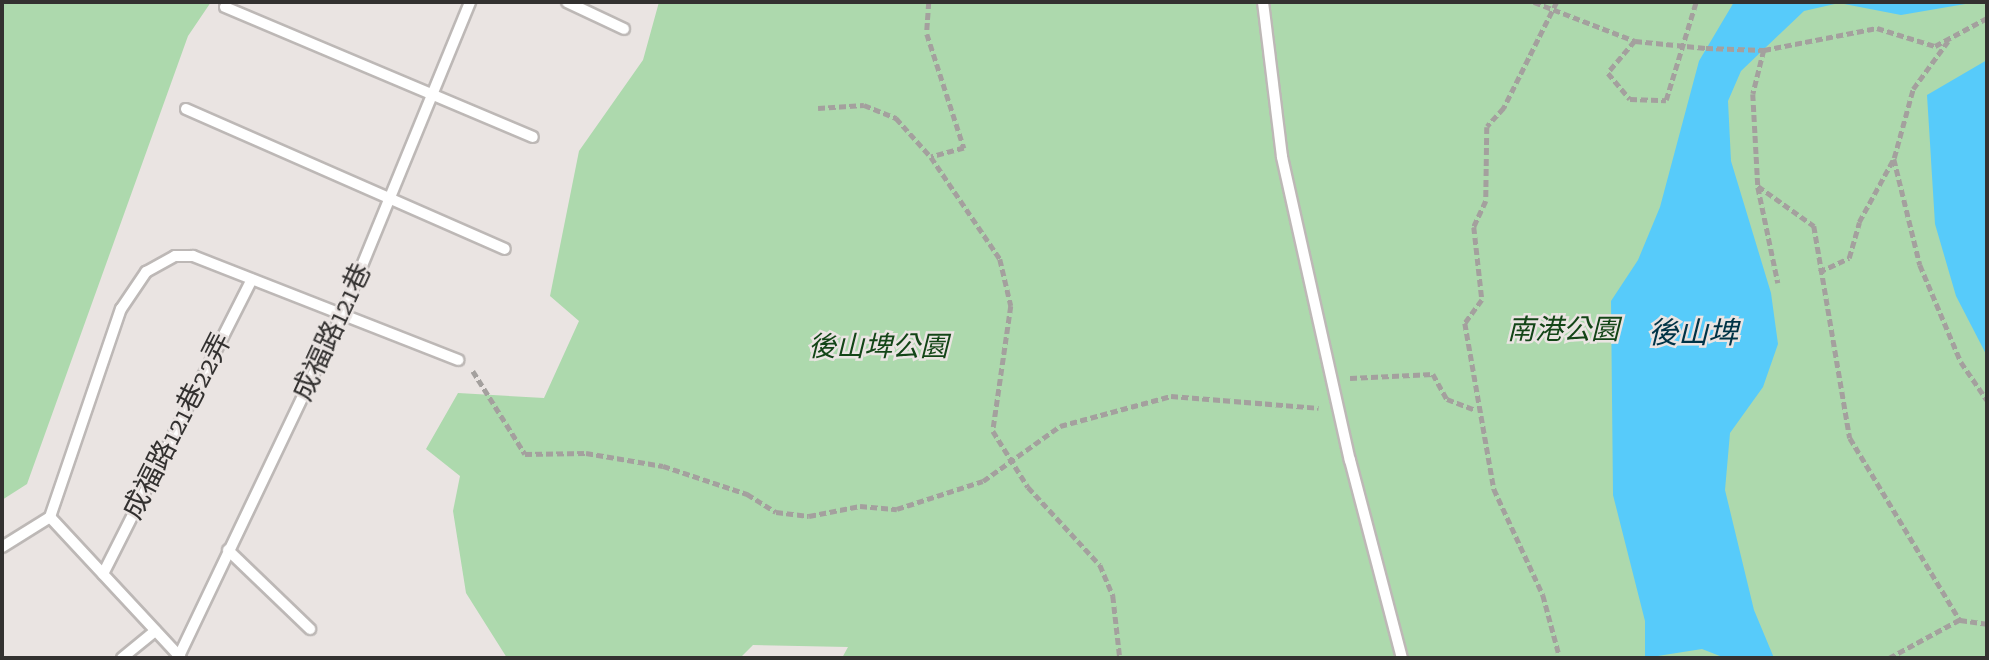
<!DOCTYPE html>
<html>
<head>
<meta charset="utf-8">
<style>
  body { margin:0 }
  #map { position:relative; width:1989px; height:660px; overflow:hidden; background:#eae4e2; font-family:"Zilla Slab","Noto Sans TC",serif }
  div>[style] { position:absolute }
  .green>* { inset:0; background:#add9ad }
  .water>* { inset:0; background:#57cbfa }
  .path>* { height:4.5px; margin-top:-2.25px; transform-origin:0; background:repeating-linear-gradient(90deg,#a4a09e 0 7px,transparent 0 10.5px) }
  .roads { filter:drop-shadow(2px 0 #bdb8b6) drop-shadow(-2px 0 #bdb8b6) drop-shadow(0 2px #bdb8b6) drop-shadow(0 -2px #bdb8b6) }
  .lane>* { height:10px; margin:-5px; padding:0 5px; transform-origin:5px; border-radius:5px; background:#fff }
  span { translate:-50% -50%; white-space:nowrap; text-align:center; line-height:1.15; -webkit-text-stroke:5px #eae4e2; paint-order:stroke }
  .park-label { font-size:28px; color:#134517; font-style:italic }
  .street-label { font-size:28px; color:#333130 }
  .water-label { font-size:30px; color:#003346; font-style:italic }
  .frame { position:absolute; inset:0; border:4px solid #333130; pointer-events:none }
</style>
</head>
<body>
<div id="map">
  <div class="green">
    <div style="clip-path:polygon(2px 2px,211px 2px,188px 36px,27px 484px,2px 500px)"></div>
    <div style="clip-path:polygon(659px 2px,1987px 2px,1987px 658px,842px 658px,848px 647px,753px 645px,740px 658px,507px 658px,466px 593px,453px 511px,460px 476px,426px 449px,458px 393px,544px 398px,579px 321px,550px 296px,579px 151px,643px 60px)"></div>
  </div>
  <div class="water">
    <div style="clip-path:polygon(1734px 2px,1977px 2px,1901px 15px,1839px 3px,1804px 11px,1741px 71px,1728px 101px,1731px 161px,1771px 293px,1778px 344px,1763px 387px,1730px 433px,1725px 490px,1754px 610px,1774px 658px,1725px 658px,1702px 649px,1645px 658px,1645px 621px,1613px 495px,1611px 301px,1638px 260px,1660px 207px,1699px 61px)"></div>
    <div style="clip-path:polygon(1987px 60px,1987px 356px,1956px 296px,1935px 224px,1927px 95px)"></div>
  </div>
  <div class="path">
    <div style="left:929px;top:2px;width:32px;rotate:94deg"></div>
    <div style="left:927px;top:34px;width:120px;rotate:72deg"></div>
    <div style="left:964px;top:148px;width:34px;rotate:165deg"></div>
    <div style="left:931px;top:157px;width:123px;rotate:55.9deg"></div>
    <div style="left:1000px;top:259px;width:48px;rotate:76.8deg"></div>
    <div style="left:1011px;top:306px;width:126px;rotate:98.2deg"></div>
    <div style="left:993px;top:431px;width:66px;rotate:58deg"></div>
    <div style="left:1028px;top:487px;width:106px;rotate:47.3deg"></div>
    <div style="left:1100px;top:565px;width:34px;rotate:67deg"></div>
    <div style="left:1113px;top:596px;width:62px;rotate:83.6deg"></div>
    <div style="left:1534px;top:2px;width:108px;rotate:21.1deg"></div>
    <div style="left:1635px;top:41px;width:71px;rotate:5.6deg"></div>
    <div style="left:1706px;top:48px;width:58px;rotate:2deg"></div>
    <div style="left:1764px;top:50px;width:115px;rotate:-11deg"></div>
    <div style="left:1877px;top:28px;width:61px;rotate:17.2deg"></div>
    <div style="left:1935px;top:46px;width:59px;rotate:-28.3deg"></div>
    <div style="left:1557px;top:2px;width:119px;rotate:116.6deg"></div>
    <div style="left:1504px;top:108px;width:25px;rotate:132deg"></div>
    <div style="left:1487px;top:127px;width:74px;rotate:90.8deg"></div>
    <div style="left:1486px;top:201px;width:29px;rotate:115deg"></div>
    <div style="left:1474px;top:227px;width:73px;rotate:83.7deg"></div>
    <div style="left:1482px;top:300px;width:29px;rotate:126deg"></div>
    <div style="left:1465px;top:323px;width:169px;rotate:80.1deg"></div>
    <div style="left:1494px;top:489px;width:117px;rotate:65.2deg"></div>
    <div style="left:1543px;top:595px;width:65px;rotate:74.9deg"></div>
    <div style="left:1635px;top:41px;width:42px;rotate:130.2deg"></div>
    <div style="left:1608px;top:73px;width:34px;rotate:50deg"></div>
    <div style="left:1630px;top:99px;width:36px;rotate:2deg"></div>
    <div style="left:1666px;top:100px;width:102px;rotate:-73deg"></div>
    <div style="left:1764px;top:50px;width:45px;rotate:104deg"></div>
    <div style="left:1753px;top:94px;width:92px;rotate:86.9deg"></div>
    <div style="left:1758px;top:186px;width:69px;rotate:35.5deg"></div>
    <div style="left:1814px;top:226px;width:215px;rotate:80.4deg"></div>
    <div style="left:1850px;top:438px;width:213px;rotate:58.9deg"></div>
    <div style="left:1960px;top:620px;width:80px;rotate:151.5deg"></div>
    <div style="left:818px;top:108px;width:46px;rotate:-3.7deg"></div>
    <div style="left:864px;top:105px;width:35px;rotate:22deg"></div>
    <div style="left:896px;top:118px;width:52px;rotate:48.1deg"></div>
    <div style="left:1894px;top:159px;width:109px;rotate:76.2deg"></div>
    <div style="left:1920px;top:265px;width:105px;rotate:67.1deg"></div>
    <div style="left:1961px;top:362px;width:46px;rotate:55.6deg"></div>
    <div style="left:1758px;top:187px;width:98px;rotate:78.2deg"></div>
    <div style="left:1819px;top:272px;width:33px;rotate:-25deg"></div>
    <div style="left:1849px;top:258px;width:37px;rotate:-74deg"></div>
    <div style="left:1859px;top:222px;width:73px;rotate:-61.3deg"></div>
    <div style="left:1894px;top:158px;width:72px;rotate:-74.6deg"></div>
    <div style="left:1913px;top:89px;width:59px;rotate:-53.9deg"></div>
    <div style="left:473px;top:371px;width:98px;rotate:57.9deg"></div>
    <div style="left:525px;top:454px;width:61px;rotate:-0.9deg"></div>
    <div style="left:586px;top:453px;width:78px;rotate:9.6deg"></div>
    <div style="left:663px;top:466px;width:89px;rotate:18.4deg"></div>
    <div style="left:747px;top:494px;width:34px;rotate:32deg"></div>
    <div style="left:776px;top:512px;width:33px;rotate:7deg"></div>
    <div style="left:809px;top:516px;width:52px;rotate:-11.1deg"></div>
    <div style="left:860px;top:506px;width:37px;rotate:5deg"></div>
    <div style="left:897px;top:509px;width:90px;rotate:-18deg"></div>
    <div style="left:983px;top:481px;width:95px;rotate:-35.5deg"></div>
    <div style="left:1060px;top:426px;width:115px;rotate:-15.1deg"></div>
    <div style="left:1171px;top:396px;width:148px;rotate:4.6deg"></div>
    <div style="left:1350px;top:378px;width:83px;rotate:-2.8deg"></div>
    <div style="left:1433px;top:374px;width:29px;rotate:61deg"></div>
    <div style="left:1447px;top:399px;width:31px;rotate:21deg"></div>
    <div style="left:1960px;top:620px;width:27px;rotate:8deg"></div>
  </div>
  <div class="roads">
    <div class="lane">
      <div style="left:567px;top:2px;width:63px;rotate:25.3deg"></div>
      <div style="left:1263px;top:2px;width:156px;rotate:83deg"></div>
      <div style="left:1282px;top:157px;width:311px;rotate:77.4deg"></div>
      <div style="left:1350px;top:460px;width:205px;rotate:75.3deg"></div>
      <div style="left:225px;top:7px;width:334px;rotate:22.9deg"></div>
      <div style="left:186px;top:109px;width:348px;rotate:23.7deg"></div>
      <div style="left:50px;top:517px;width:220px;rotate:-71.2deg"></div>
      <div style="left:121px;top:309px;width:45px;rotate:-56deg"></div>
      <div style="left:146px;top:272px;width:33px;rotate:-29deg"></div>
      <div style="left:175px;top:256px;width:18px"></div>
      <div style="left:193px;top:256px;width:285px;rotate:21.4deg"></div>
      <div style="left:50px;top:517px;width:192px;rotate:47.1deg"></div>
      <div style="left:2px;top:547px;width:57px;rotate:-32deg"></div>
      <div style="left:228px;top:550px;width:114px;rotate:43.9deg"></div>
      <div style="left:103px;top:574px;width:330px;rotate:-63.2deg"></div>
      <div style="left:179px;top:656px;width:381px;rotate:-64.5deg"></div>
      <div style="left:343px;top:312px;width:335px;rotate:-67.7deg"></div>
      <div style="left:122px;top:658px;width:43px;rotate:-39.3deg"></div>
    </div>
  </div>
  <div class="park-label">
    <span style="left:1563px;top:330px">南港公園</span>
    <span style="left:878px;top:347px">後山埤公園</span>
  </div>
  <div class="street-label">
    <span style="left:332px;top:332px;rotate:-65deg">成福路121巷</span>
    <span style="left:177px;top:426px;rotate:-63deg">成福路121巷22弄</span>
  </div>
  <div class="water-label">
    <span style="left:1693px;top:333px">後山埤</span>
  </div>
  <div class="frame"></div>
</div>
</body>
</html>
